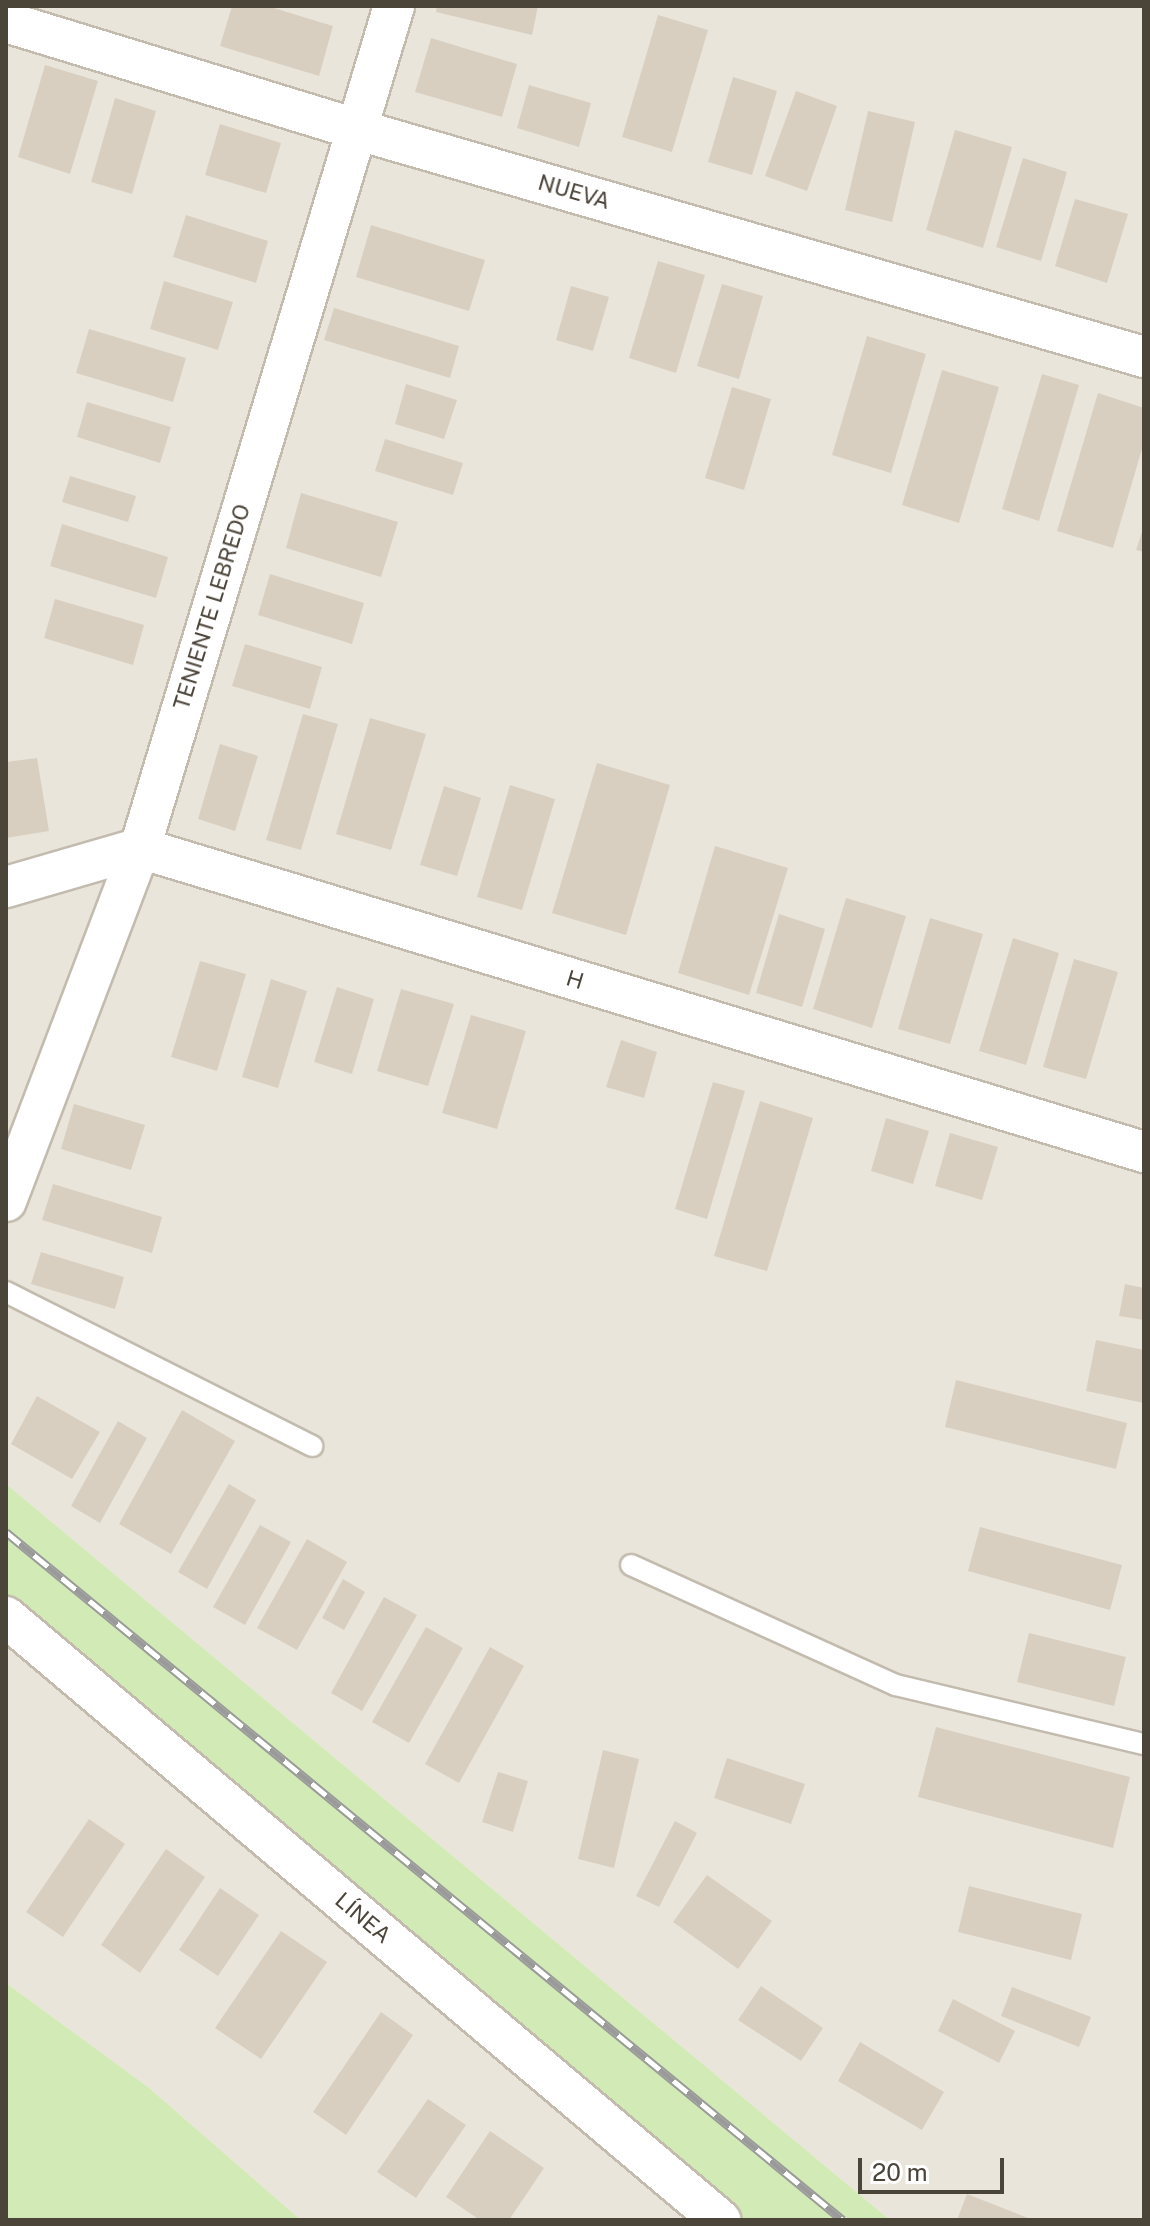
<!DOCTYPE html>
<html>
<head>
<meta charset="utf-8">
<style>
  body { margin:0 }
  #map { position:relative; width:1150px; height:2226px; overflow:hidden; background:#f6f3ec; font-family:"Public Sans",sans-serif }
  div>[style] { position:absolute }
  .residential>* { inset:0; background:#eae5da }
  .green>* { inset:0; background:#d2eab5 }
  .building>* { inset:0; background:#d8cfc1 }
  .roads { filter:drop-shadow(2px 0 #c2bbae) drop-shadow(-2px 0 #c2bbae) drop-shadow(0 2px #c2bbae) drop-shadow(0 -2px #c2bbae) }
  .service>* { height:20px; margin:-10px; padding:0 10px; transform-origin:10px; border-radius:10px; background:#fff }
  .minor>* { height:40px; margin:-20px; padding:0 20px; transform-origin:20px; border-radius:20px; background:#fff }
  .rail>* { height:9px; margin-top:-4.5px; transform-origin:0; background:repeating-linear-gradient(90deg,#fff 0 18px,#9a9a9a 0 36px); box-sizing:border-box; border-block:2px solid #9a9a9a }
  span { translate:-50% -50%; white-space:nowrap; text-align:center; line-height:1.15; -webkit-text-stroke:6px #fff; paint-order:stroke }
  .street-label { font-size:22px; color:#4b4439 }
  .frame { position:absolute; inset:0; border:8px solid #4b4439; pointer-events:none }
  .scale { position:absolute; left:858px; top:2158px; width:146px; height:36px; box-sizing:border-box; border:4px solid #4b4439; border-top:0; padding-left:10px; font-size:24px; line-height:28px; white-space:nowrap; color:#4b4439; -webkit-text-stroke:6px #fff; paint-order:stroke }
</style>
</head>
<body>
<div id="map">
  <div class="residential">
    <div style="clip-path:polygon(6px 6px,1144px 6px,1144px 2220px,890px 2220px,6px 1484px)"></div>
    <div style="clip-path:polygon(6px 1622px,707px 2220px,301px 2220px,148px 2087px,6px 1983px)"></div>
  </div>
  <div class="green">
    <div style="clip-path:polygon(6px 1484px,890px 2220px,707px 2220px,6px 1622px)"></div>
    <div style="clip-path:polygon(6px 1983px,148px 2087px,301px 2220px,6px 2220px)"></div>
  </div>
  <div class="building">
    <div style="clip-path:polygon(232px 6px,267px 6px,333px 26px,319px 76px,220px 46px)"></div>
    <div style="clip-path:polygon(437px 6px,538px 6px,532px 35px,436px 12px)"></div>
    <div style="clip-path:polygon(658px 15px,708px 30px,672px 152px,622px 137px)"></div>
    <div style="clip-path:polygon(431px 38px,517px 64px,502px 117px,415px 92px)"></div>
    <div style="clip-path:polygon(45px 65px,98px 81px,70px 174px,18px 157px)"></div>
    <div style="clip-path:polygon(733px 77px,777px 91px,752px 175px,708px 162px)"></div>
    <div style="clip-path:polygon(529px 85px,591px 103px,579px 147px,517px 128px)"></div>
    <div style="clip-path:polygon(796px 91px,837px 106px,807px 191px,765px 176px)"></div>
    <div style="clip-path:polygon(115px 98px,156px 111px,132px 194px,91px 182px)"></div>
    <div style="clip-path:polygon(868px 111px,915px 122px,892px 222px,845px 210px)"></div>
    <div style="clip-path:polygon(220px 124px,281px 143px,266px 193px,205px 175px)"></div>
    <div style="clip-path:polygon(955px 130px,1012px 147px,983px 248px,926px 230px)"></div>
    <div style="clip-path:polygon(1023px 158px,1067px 172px,1041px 261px,996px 247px)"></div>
    <div style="clip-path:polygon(1075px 199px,1128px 214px,1107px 283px,1055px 266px)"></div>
    <div style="clip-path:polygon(186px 215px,268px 241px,256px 283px,173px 257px)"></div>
    <div style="clip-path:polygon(371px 225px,485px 260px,469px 311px,356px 277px)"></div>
    <div style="clip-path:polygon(658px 261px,705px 275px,676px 373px,629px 358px)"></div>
    <div style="clip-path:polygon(164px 281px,233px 302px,218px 350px,150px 329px)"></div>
    <div style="clip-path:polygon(722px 284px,763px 296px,739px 379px,697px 366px)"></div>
    <div style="clip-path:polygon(571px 286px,609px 297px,593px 351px,556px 340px)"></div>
    <div style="clip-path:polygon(334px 308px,459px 346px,450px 378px,324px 340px)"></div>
    <div style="clip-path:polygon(89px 329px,186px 358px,173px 402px,76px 373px)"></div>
    <div style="clip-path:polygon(867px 336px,926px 354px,891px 473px,832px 455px)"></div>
    <div style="clip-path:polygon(942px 370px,999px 387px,959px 523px,902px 505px)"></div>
    <div style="clip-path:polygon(1042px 374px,1079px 385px,1039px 521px,1002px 509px)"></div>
    <div style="clip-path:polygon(406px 384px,457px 400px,444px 439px,395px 424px)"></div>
    <div style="clip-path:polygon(732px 387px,771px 399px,744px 490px,705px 478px)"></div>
    <div style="clip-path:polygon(1098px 393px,1144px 408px,1144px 442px,1113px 548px,1057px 531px)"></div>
    <div style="clip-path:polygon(87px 402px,171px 427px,160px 463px,77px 437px)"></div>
    <div style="clip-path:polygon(385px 439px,463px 463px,453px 495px,375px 471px)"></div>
    <div style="clip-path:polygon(70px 476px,136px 496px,128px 522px,62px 502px)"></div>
    <div style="clip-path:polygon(301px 493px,398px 522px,381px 577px,286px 548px)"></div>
    <div style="clip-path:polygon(62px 524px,168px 557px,156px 598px,50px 566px)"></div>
    <div style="clip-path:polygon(1144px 526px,1144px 552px,1136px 550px)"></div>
    <div style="clip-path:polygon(270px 574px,364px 603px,352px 644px,258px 615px)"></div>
    <div style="clip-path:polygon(55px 599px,144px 625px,133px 665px,44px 638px)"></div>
    <div style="clip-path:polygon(245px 644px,322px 667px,310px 709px,232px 686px)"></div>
    <div style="clip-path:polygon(303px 714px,338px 724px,301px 850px,266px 840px)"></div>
    <div style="clip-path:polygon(370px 718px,426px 734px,391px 850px,336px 834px)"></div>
    <div style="clip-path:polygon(220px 744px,258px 756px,235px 831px,198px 819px)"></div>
    <div style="clip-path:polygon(37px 758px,49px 831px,6px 838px,6px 762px)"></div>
    <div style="clip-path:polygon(597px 763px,670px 785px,626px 935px,552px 913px)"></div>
    <div style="clip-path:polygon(510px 785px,555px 799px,522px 910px,477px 897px)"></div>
    <div style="clip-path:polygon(444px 786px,481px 798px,457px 876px,420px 865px)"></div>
    <div style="clip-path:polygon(715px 846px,788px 868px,749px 995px,678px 973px)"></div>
    <div style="clip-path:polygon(846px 898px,906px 916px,872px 1028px,813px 1009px)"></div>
    <div style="clip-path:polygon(779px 914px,825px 929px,802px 1007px,756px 993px)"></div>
    <div style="clip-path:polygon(930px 918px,983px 934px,950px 1044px,898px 1029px)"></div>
    <div style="clip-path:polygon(1013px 938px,1059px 953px,1026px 1065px,979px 1051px)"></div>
    <div style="clip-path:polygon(1074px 959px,1118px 972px,1086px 1079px,1043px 1067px)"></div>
    <div style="clip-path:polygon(200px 961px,246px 974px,217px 1071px,171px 1057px)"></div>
    <div style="clip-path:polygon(271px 979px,307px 991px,278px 1088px,242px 1077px)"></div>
    <div style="clip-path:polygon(337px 987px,374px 999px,352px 1074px,314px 1062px)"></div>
    <div style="clip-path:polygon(401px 989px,454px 1004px,428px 1086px,377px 1071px)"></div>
    <div style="clip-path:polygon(471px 1015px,526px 1031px,497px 1129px,442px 1113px)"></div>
    <div style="clip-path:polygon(621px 1040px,657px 1052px,644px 1098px,606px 1087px)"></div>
    <div style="clip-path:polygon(713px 1082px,745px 1091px,707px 1219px,675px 1209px)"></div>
    <div style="clip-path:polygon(760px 1101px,813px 1118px,767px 1271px,714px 1256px)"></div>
    <div style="clip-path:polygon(74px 1104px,145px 1125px,131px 1170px,61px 1149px)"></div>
    <div style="clip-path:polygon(886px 1118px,929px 1131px,913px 1184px,871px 1171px)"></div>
    <div style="clip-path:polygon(950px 1133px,998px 1147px,982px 1200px,935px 1186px)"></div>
    <div style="clip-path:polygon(53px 1184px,162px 1217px,152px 1253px,42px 1220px)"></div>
    <div style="clip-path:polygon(41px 1252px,124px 1277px,115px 1309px,31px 1284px)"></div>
    <div style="clip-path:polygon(1125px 1284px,1144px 1288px,1144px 1320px,1119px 1316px)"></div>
    <div style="clip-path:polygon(1096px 1340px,1144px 1350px,1144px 1403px,1086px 1391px)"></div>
    <div style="clip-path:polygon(956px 1380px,1127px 1423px,1116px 1469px,945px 1427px)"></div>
    <div style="clip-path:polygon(37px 1396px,100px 1432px,72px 1479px,11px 1444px)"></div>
    <div style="clip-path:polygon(182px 1410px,235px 1441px,171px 1554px,119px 1524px)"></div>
    <div style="clip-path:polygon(118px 1421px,147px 1438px,100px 1523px,71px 1506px)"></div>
    <div style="clip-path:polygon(229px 1484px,256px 1500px,207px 1589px,178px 1572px)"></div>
    <div style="clip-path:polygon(260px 1525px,291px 1542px,245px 1625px,213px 1607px)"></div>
    <div style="clip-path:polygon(980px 1527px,1122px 1565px,1110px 1610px,968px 1571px)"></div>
    <div style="clip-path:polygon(307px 1539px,347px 1562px,297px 1650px,257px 1628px)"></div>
    <div style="clip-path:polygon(343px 1579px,365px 1592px,344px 1630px,322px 1618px)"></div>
    <div style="clip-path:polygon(384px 1597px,417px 1615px,362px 1711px,331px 1693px)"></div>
    <div style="clip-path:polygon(426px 1627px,463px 1648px,409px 1743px,372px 1722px)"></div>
    <div style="clip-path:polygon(1029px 1633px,1126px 1657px,1114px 1706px,1017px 1682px)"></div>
    <div style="clip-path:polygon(490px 1647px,524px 1666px,459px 1783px,425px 1764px)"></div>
    <div style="clip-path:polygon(936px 1727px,1130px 1777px,1113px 1848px,918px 1797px)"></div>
    <div style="clip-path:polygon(603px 1750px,639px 1759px,614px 1868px,578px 1859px)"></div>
    <div style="clip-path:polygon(727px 1758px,805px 1784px,791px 1824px,714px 1798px)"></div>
    <div style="clip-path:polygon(498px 1772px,528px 1781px,513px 1832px,482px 1822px)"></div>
    <div style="clip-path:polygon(89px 1819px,125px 1844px,63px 1937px,26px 1912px)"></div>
    <div style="clip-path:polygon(675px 1821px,697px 1833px,659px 1907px,636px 1896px)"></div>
    <div style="clip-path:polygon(166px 1849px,205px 1877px,140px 1973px,101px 1945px)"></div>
    <div style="clip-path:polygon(707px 1875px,772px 1921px,738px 1969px,673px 1922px)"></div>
    <div style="clip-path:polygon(969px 1886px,1082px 1914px,1071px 1960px,958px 1932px)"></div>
    <div style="clip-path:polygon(220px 1888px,259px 1915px,218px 1976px,179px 1950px)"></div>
    <div style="clip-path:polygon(281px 1931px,327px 1962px,261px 2059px,215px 2028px)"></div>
    <div style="clip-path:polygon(761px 1986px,823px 2028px,801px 2061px,738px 2020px)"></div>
    <div style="clip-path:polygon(1012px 1987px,1091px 2017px,1079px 2047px,1001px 2016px)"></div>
    <div style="clip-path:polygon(953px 1999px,1015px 2031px,999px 2063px,938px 2031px)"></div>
    <div style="clip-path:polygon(381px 2012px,413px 2035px,346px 2135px,313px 2112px)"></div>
    <div style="clip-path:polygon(860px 2042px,944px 2092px,922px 2130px,838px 2081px)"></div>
    <div style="clip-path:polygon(428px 2099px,466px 2125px,416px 2198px,377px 2172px)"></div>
    <div style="clip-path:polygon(490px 2131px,544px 2168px,509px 2220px,480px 2220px,446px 2197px)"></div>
    <div style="clip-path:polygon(967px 2194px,1033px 2220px,957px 2220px)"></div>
  </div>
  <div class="roads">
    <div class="service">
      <div style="left:6px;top:1292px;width:343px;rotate:26.7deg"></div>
      <div style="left:631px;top:1565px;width:291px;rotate:24.4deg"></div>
      <div style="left:896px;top:1685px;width:255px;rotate:13.4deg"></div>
    </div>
    <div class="minor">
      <div style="left:6px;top:22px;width:365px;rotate:17deg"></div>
      <div style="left:355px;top:129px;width:821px;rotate:16.12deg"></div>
      <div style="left:6px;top:887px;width:140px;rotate:-16.2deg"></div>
      <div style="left:140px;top:848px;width:1049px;rotate:16.85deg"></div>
      <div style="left:6px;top:1201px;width:378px;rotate:-69.2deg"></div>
      <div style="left:140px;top:848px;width:879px;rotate:-73.21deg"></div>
      <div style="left:6px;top:1617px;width:935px;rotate:40.18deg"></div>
    </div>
  </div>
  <div class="rail">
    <div style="left:6px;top:1532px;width:1083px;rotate:39.42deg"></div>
  </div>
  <div class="street-label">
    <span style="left:574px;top:192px;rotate:16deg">NUEVA</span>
    <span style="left:212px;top:607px;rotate:-73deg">TENIENTE LEBREDO</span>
    <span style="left:575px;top:980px;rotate:17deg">H</span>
    <span style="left:363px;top:1918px;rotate:40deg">LÍNEA</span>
  </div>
  <div class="frame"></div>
  <div class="scale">20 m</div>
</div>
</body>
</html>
